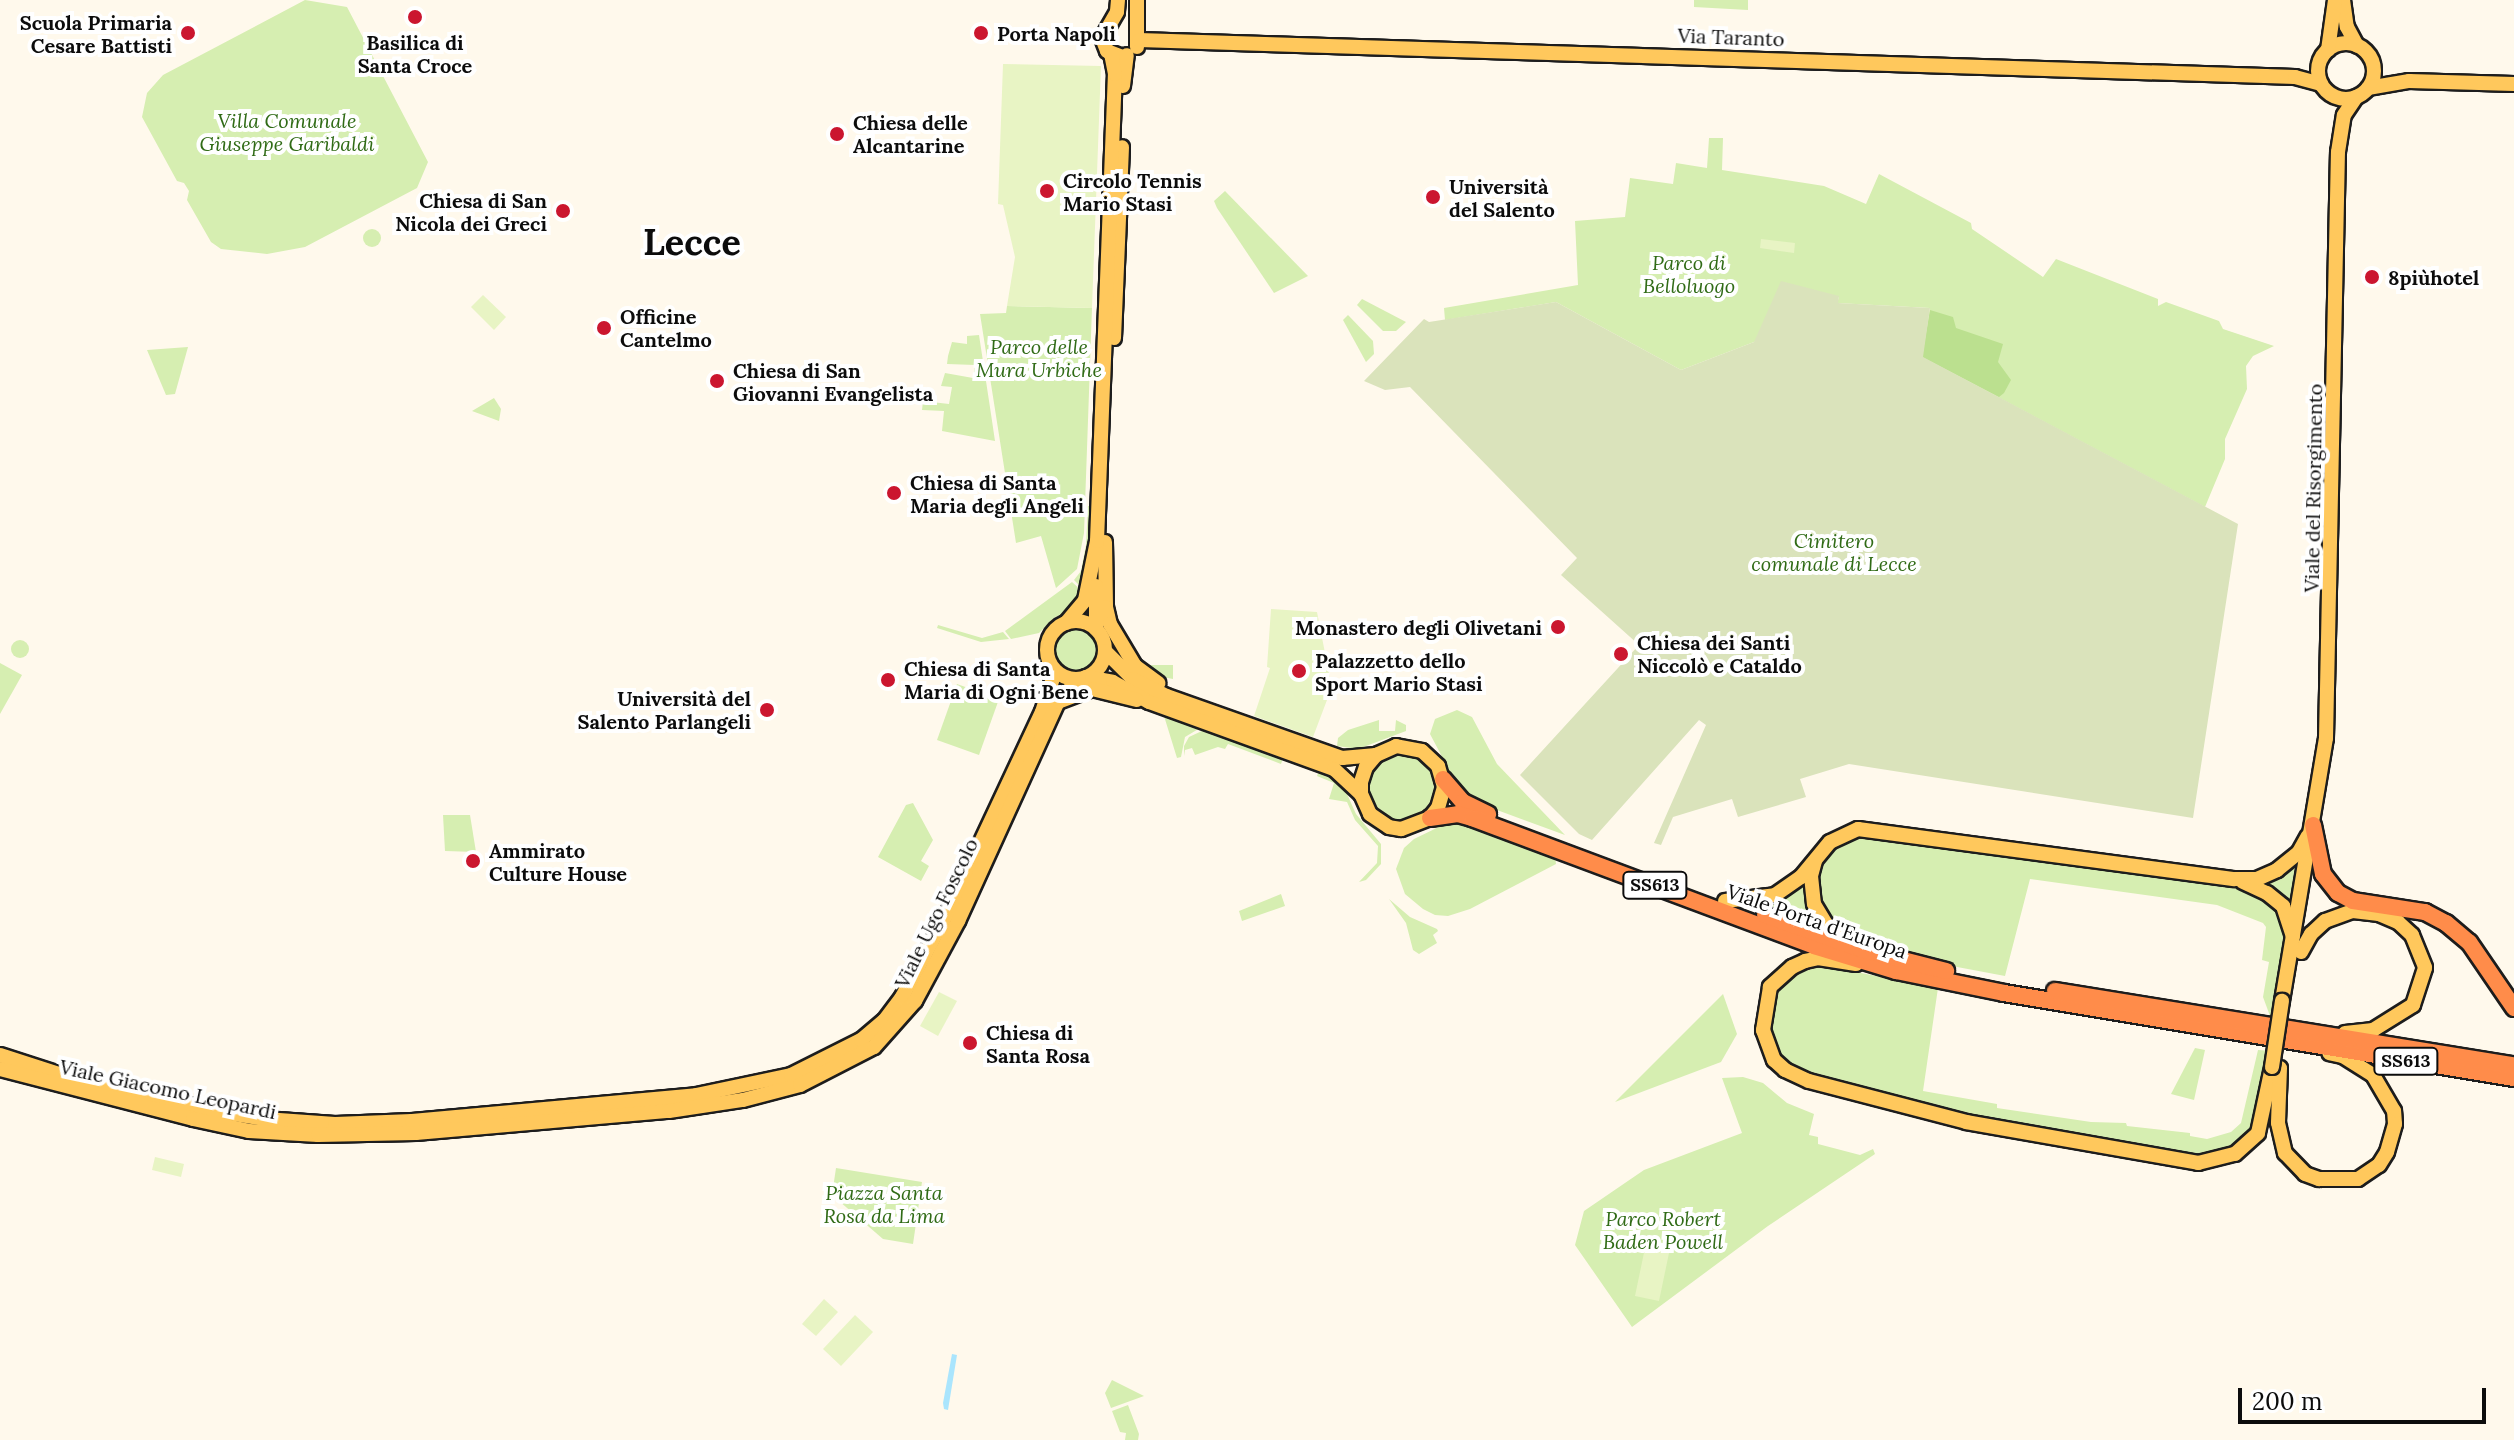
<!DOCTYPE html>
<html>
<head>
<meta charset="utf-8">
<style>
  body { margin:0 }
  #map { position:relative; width:2514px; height:1440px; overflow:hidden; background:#fff9ec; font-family:Lora,serif }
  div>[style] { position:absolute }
  .green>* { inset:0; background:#d6eeb1 }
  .round { border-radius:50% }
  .forest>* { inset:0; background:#bbe08f }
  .cemetery>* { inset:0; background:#dae3bb }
  .pitch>* { inset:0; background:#e8f4c4 }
  .water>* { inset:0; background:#aae5fd }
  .roads { filter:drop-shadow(2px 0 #1d1d1d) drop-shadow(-2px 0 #1d1d1d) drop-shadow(0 2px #1d1d1d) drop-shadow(0 -2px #1d1d1d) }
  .major>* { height:14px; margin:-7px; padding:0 7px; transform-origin:7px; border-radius:7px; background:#ffc85c }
  .major>.ring { margin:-7px; padding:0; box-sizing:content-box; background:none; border:14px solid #ffc85c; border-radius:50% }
  .highway>* { height:16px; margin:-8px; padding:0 8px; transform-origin:8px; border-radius:8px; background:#ff8c4a }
  .bridges { filter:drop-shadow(2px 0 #1d1d1d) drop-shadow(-2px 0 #1d1d1d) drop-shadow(0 2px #1d1d1d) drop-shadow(0 -2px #1d1d1d) }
  .major-bridge>* { height:14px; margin:-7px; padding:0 7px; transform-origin:7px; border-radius:7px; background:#ffc85c }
  .dots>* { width:22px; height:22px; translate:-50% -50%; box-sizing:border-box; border:4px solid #fff; border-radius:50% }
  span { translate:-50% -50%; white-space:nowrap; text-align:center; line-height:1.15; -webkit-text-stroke:8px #fff; paint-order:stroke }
  .shield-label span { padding:2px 6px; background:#fff; border:2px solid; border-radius:6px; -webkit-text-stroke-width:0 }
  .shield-label { font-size:18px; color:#0c0c0c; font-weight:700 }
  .poi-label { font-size:20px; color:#0c0c0c; font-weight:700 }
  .right { translate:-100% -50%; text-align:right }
  .left { translate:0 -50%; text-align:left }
  .street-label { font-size:20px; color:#0c0c0c }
  .park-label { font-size:20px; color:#306b16; font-style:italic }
  .town-label { font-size:36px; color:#0c0c0c; font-weight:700 }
  .scale { position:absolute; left:2238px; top:1388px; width:248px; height:36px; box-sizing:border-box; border:4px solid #0c0c0c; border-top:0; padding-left:10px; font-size:24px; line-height:28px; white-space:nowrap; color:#0c0c0c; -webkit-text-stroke:6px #fff; paint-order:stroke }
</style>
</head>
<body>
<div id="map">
  <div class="green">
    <div style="clip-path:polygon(305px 0,347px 7px,428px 162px,417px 188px,305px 247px,267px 254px,221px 249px,211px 242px,187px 200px,189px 191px,184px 183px,177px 181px,142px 117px,147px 93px,163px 75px)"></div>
    <div style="clip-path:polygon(1694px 0,1748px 0,1748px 10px,1694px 7px)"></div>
    <div style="clip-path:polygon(1709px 138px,1723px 138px,1722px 170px,1824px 186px,1866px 204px,1879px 174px,1971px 223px,1972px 229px,2043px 277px,2056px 259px,2158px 299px,2158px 306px,2166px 302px,2219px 321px,2223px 329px,2274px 346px,2253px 356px,2246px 366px,2247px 389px,2225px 439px,2225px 459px,2205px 507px,1922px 357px,1930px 308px,1837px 303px,1839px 297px,1754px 342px,1681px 370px,1556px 302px,1445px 320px,1444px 308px,1578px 285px,1575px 221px,1625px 217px,1630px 178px,1673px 184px,1676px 163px,1707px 168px)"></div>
    <div style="clip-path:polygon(1225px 191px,1308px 276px,1274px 293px,1217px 208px,1214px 201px)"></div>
    <div class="round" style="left:363px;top:229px;width:18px;height:18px"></div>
    <div style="clip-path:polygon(1362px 299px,1406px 322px,1396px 331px,1383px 331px,1357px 305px)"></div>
    <div style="clip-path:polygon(1007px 306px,1092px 308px,1084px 533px,1077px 569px,1056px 588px,1041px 536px,1016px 543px,980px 314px,1006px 313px)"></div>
    <div style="clip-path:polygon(1348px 315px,1373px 341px,1374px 354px,1366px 362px,1343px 320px)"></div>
    <div style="clip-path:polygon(979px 335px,991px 414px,995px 441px,942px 431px,944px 411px,922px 410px,923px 401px,949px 404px,952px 387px,941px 386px,945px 373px,973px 378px,975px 365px,947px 364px,948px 356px,952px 342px,967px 344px,967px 336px)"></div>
    <div style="clip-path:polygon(188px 347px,175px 394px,166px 395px,147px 350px)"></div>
    <div style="clip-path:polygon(494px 398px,501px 409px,499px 421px,472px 411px)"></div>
    <div style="clip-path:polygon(1088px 506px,1093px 506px,1092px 541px,1083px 589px,1074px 580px,1081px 571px,1086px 545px)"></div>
    <div style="clip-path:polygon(1072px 582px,1083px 592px,1074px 610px,1055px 617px,1039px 633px,1011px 639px,1005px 631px)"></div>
    <div style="clip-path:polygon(938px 625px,982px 638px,1003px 632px,1009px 639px,981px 642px,937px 628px)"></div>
    <div class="round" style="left:1055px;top:628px;width:42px;height:42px"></div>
    <div class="round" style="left:11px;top:640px;width:18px;height:18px"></div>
    <div style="clip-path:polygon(0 663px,22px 675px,0 714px)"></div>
    <div style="clip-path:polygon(1144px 665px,1173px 665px,1173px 679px,1157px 676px)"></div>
    <div style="clip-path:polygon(957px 684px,999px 699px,979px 755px,937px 740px)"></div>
    <div style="clip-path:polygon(1457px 710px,1472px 717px,1497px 764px,1565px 835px,1470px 800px,1456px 783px,1430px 734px,1435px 719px)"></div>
    <div style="clip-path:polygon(1164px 716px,1200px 728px,1185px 737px,1181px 757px,1177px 758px)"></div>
    <div style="clip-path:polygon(1379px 720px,1379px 731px,1395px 731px,1396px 720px,1406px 725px,1406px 731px,1358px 749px,1337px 746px,1338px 738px,1348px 730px)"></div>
    <div style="clip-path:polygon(1204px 730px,1283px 758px,1281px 764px,1228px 744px,1225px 749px,1218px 747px,1195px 755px,1192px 748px,1185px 750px,1184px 756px,1184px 746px,1189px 737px)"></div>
    <div class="round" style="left:1366px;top:752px;width:70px;height:70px"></div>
    <div style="clip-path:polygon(1319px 771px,1343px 785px,1356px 814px,1381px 844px,1381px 864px,1366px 880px,1359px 882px,1377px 863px,1378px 846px,1355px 820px,1347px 802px,1329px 799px,1334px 783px,1317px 776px)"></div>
    <div style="clip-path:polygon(913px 803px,933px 840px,921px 861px,929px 866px,921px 881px,878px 857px,906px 805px)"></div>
    <div style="clip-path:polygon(443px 815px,470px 815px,476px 852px,445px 851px)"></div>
    <div style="clip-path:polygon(1449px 822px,1472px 826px,1555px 857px,1556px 864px,1470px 909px,1448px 916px,1435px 915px,1423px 909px,1405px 894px,1396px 869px,1404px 848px,1414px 839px)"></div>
    <div style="clip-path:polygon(1870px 833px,2243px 887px,2278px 907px,2288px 928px,2277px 1019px,2270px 1016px,2263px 997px,2269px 962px,2262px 960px,2266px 927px,2263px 923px,2217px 905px,2030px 879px,2005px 976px,1920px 960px,1853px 938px,1824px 916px,1816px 885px,1821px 866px,1833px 848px,1855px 836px)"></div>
    <div style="clip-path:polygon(2300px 857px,2293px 915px,2258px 881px)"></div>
    <div style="clip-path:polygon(1808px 875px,1822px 930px,1756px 906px,1772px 901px)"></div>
    <div style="clip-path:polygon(1281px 894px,1285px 906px,1242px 921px,1239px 911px)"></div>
    <div style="clip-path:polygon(1389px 899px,1410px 917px,1437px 929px,1438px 931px,1433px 935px,1437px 943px,1419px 954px,1413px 950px,1406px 923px)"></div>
    <div style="clip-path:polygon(1815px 964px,1938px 988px,1923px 1091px,1997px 1104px,1997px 1108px,2091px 1122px,2126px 1123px,2127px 1126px,2190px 1133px,2190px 1136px,2207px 1139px,2231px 1132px,2241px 1123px,2258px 1050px,2272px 1051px,2261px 1118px,2242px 1145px,2208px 1156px,1974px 1116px,1815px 1076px,1787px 1063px,1775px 1049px,1769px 1034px,1771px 1002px,1777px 988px,1788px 975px)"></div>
    <div style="clip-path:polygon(1723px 994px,1737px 1034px,1721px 1062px,1615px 1102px)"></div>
    <div style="clip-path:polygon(2195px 1048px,2205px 1050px,2194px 1100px,2171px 1094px)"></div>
    <div style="clip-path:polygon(1743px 1077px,1763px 1083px,1787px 1103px,1814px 1114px,1809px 1135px,1818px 1137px,1818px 1144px,1860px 1155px,1873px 1149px,1875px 1154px,1768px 1226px,1632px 1327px,1575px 1245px,1584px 1211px,1644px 1170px,1742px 1133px,1722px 1078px)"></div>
    <div style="clip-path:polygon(836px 1168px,922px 1182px,913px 1244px,883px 1239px,832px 1195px)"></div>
    <div style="clip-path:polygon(1112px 1380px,1144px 1396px,1111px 1408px,1105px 1393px)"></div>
    <div style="clip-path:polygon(1128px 1405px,1139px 1434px,1138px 1440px,1125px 1440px,1126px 1433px,1120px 1432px,1112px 1411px)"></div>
  </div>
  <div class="forest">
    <div style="clip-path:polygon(1930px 310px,1953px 317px,1956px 328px,2003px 344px,1998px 362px,2011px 380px,2004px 393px,1999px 397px,1922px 357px)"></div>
  </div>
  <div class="cemetery">
    <div style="clip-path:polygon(1781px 281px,1839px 296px,1838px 303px,1930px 308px,1923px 357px,2238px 524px,2193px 818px,1849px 764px,1800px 779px,1806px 797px,1738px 817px,1732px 799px,1673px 817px,1661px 845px,1654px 843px,1706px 725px,1699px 720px,1592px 840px,1579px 834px,1520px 775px,1639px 645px,1561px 575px,1577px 558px,1410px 387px,1385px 390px,1364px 381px,1424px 319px,1429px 322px,1556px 302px,1681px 370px,1754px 342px)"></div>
  </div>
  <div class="pitch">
    <div style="clip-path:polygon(1003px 64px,1101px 66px,1092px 308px,1007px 306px,1015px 257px,1003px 205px,998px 204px)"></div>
    <div style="clip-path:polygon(1761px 239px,1795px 243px,1794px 253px,1760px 248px)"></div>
    <div style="clip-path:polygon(483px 295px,506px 317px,494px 330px,471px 307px)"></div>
    <div style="clip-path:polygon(1271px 609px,1317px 612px,1334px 699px,1327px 700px,1313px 737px,1254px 716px,1270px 668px,1267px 667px)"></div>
    <div style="clip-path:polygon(939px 992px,957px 1001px,938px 1036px,920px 1026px)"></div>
    <div style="clip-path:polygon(155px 1157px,184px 1164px,181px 1177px,152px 1170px)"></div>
    <div style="clip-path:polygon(1645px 1248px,1669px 1253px,1659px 1301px,1635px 1296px)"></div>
    <div style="clip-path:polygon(824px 1299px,838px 1312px,816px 1336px,802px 1324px)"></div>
    <div style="clip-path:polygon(855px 1315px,873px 1332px,841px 1366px,823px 1349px)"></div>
  </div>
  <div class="water">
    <div class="round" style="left:345px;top:134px;width:18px;height:18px"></div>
    <div style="clip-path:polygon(952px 1354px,957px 1355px,948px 1410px,944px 1409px,943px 1403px)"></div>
  </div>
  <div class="roads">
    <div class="major">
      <div style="left:1118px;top:0;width:12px;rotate:95deg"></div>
      <div style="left:1117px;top:12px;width:30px;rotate:120deg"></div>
      <div style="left:1102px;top:38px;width:14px;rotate:69deg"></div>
      <div style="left:1107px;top:51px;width:14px;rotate:21deg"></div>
      <div style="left:1137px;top:0;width:47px;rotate:90deg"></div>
      <div style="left:2343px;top:0;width:27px;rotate:82deg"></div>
      <div style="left:2347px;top:27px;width:21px;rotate:62deg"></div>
      <div style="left:1139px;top:40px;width:1127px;rotate:1.83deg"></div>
      <div style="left:2265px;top:76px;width:30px;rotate:2deg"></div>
      <div style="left:2295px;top:77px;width:27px;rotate:15deg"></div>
      <div class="ring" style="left:2318px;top:43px;width:42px;height:42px"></div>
      <div style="left:2328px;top:50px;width:50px;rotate:-82deg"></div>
      <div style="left:1123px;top:86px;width:31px;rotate:-83deg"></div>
      <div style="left:2368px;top:88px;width:42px;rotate:-9.7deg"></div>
      <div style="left:2409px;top:81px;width:105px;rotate:1.6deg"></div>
      <div style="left:1114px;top:338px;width:191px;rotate:-87.6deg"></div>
      <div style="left:1105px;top:542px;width:65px;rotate:89.1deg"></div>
      <div style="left:1106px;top:607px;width:17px;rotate:77deg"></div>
      <div style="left:1110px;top:624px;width:49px;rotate:59.2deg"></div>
      <div style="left:1135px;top:666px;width:29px;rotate:36deg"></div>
      <div class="ring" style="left:1047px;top:621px;width:44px;height:44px"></div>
      <div style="left:1066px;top:623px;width:30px;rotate:-50deg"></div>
      <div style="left:1085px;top:600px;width:60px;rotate:-78.5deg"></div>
      <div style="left:1097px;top:541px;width:467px;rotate:-87.8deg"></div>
      <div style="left:1115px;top:74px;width:20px;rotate:-101deg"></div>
      <div style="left:1096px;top:629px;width:43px;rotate:-90deg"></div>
      <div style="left:1105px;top:651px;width:40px;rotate:45deg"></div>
      <div style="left:1133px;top:679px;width:38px;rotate:27deg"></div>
      <div style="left:1167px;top:696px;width:186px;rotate:19.5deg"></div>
      <div style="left:1342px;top:758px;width:34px;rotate:-5deg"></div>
      <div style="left:1376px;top:755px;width:22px;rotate:-24deg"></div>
      <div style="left:1396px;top:746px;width:26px;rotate:11deg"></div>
      <div style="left:1422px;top:751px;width:22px;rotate:43deg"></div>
      <div style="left:1438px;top:766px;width:22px;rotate:74deg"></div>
      <div style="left:1444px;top:787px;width:22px;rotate:106deg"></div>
      <div style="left:1438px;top:808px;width:13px;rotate:129deg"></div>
      <div style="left:1430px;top:818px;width:31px;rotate:159deg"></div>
      <div style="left:1401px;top:829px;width:12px;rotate:-171deg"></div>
      <div style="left:1389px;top:827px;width:23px;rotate:-146deg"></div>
      <div style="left:1370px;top:814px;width:22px;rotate:-114deg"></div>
      <div style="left:1361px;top:794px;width:12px;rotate:-90deg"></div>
      <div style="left:1361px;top:782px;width:16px;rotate:-72deg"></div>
      <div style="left:1366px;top:767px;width:16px;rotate:-50deg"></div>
      <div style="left:1086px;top:677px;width:27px;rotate:10deg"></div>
      <div style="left:1113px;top:682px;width:41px;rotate:29.1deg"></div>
      <div style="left:1149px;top:702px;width:197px;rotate:19.9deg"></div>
      <div style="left:1334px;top:769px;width:37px;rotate:43deg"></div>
      <div style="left:1058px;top:702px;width:36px;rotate:-21deg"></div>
      <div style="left:1092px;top:689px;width:46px;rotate:13.7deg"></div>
      <div style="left:1815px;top:861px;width:16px;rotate:105deg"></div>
      <div style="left:1811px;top:876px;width:28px;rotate:84deg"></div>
      <div style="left:1814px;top:904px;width:27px;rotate:59deg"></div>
      <div style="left:1828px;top:927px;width:24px;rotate:35deg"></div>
      <div style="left:2243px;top:882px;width:26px;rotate:25deg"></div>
      <div style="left:2267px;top:893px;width:21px;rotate:39deg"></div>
      <div style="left:2283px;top:906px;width:32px;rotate:72deg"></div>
      <div style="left:1725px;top:901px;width:50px;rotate:-6.8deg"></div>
      <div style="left:1775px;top:895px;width:32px;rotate:-35deg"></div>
      <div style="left:1801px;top:877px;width:45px;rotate:-50.4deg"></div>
      <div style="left:1830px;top:842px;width:31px;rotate:-25deg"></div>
      <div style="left:1858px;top:829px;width:380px;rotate:7.6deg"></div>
      <div style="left:2235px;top:879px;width:22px"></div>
      <div style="left:2257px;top:879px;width:22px;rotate:-24deg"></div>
      <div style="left:2277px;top:870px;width:28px;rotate:-39deg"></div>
      <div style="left:2299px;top:852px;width:18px;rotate:-61deg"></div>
      <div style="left:2301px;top:952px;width:21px;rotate:-61deg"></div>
      <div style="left:2311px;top:934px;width:19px;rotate:-43deg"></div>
      <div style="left:2325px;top:921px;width:30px;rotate:-20deg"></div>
      <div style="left:2353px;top:911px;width:26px;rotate:7deg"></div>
      <div style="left:2379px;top:914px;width:21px;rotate:23deg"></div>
      <div style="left:2398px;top:922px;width:19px;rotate:43deg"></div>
      <div style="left:2412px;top:935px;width:35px;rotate:68deg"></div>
      <div style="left:2425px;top:968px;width:39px;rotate:108deg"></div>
      <div style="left:2413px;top:1005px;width:47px;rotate:148deg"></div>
      <div style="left:2373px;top:1030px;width:28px;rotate:174deg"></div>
      <div style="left:1856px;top:964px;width:37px;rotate:-171deg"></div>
      <div style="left:1819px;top:958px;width:14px;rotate:168deg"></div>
      <div style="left:1805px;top:961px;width:14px;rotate:155deg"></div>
      <div style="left:1792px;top:967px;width:30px;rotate:138deg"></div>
      <div style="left:1770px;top:987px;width:44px;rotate:99.2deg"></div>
      <div style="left:1763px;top:1030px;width:32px;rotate:70deg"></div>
      <div style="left:1774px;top:1060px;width:15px;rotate:42deg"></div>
      <div style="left:1785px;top:1070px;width:26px;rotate:25deg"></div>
      <div style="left:1809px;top:1081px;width:162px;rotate:14.6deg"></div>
      <div style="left:1966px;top:1122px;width:236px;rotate:10deg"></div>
      <div style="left:2198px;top:1163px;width:38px;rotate:-14deg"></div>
      <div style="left:2235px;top:1154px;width:31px;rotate:-42deg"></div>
      <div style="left:2258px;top:1133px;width:67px;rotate:-78deg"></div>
      <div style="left:2282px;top:1001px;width:267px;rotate:-80.5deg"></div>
      <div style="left:2326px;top:738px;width:586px;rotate:-88.83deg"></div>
      <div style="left:2338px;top:152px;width:37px;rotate:-81deg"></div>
      <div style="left:2344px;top:115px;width:22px;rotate:-56deg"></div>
      <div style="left:0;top:1055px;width:65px;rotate:17.9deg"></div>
      <div style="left:62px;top:1075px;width:152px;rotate:13.3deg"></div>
      <div style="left:210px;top:1110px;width:56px;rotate:9.3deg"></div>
      <div style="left:265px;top:1119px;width:70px;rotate:4.1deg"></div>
      <div style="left:335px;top:1124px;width:77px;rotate:-2.2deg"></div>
      <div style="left:412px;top:1121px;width:285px;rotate:-5.2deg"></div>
      <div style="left:696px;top:1095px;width:97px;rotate:-11.9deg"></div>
      <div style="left:791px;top:1075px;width:78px;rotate:-26.6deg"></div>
      <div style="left:861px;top:1040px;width:30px;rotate:-40deg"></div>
      <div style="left:884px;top:1021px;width:30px;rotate:-53deg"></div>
      <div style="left:902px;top:997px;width:103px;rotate:-61.7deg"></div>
      <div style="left:951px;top:906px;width:214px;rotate:-64.9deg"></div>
      <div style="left:1042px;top:712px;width:36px;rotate:-72deg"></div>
      <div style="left:1053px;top:678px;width:11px;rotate:-95deg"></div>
      <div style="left:2280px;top:1068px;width:55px;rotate:92.1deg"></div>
      <div style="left:2278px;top:1123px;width:31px;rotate:77deg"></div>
      <div style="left:2285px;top:1153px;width:29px;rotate:46deg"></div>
      <div style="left:2305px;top:1174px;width:15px;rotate:20deg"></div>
      <div style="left:2319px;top:1179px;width:39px"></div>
      <div style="left:2358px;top:1179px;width:25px;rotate:-34deg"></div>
      <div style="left:2379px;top:1165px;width:15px;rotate:-58deg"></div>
      <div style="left:2387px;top:1152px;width:29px;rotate:-74deg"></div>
      <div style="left:2395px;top:1124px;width:13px;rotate:-94deg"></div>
      <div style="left:2394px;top:1111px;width:42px;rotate:-120.3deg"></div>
      <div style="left:2373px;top:1075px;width:36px;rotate:-148deg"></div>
      <div style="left:2342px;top:1056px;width:13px;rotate:-167deg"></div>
      <div style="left:0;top:1069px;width:199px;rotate:14.5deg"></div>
      <div style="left:193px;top:1119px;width:57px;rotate:12.1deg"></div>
      <div style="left:249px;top:1131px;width:69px;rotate:3.3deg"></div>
      <div style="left:318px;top:1135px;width:98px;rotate:-1.2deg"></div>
      <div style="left:416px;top:1133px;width:254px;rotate:-5deg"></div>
      <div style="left:669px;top:1111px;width:75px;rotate:-8.5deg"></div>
      <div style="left:743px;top:1100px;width:59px;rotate:-14.7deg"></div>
      <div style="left:800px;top:1085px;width:83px;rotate:-27.2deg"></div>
      <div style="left:874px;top:1047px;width:62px;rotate:-48.3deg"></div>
      <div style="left:915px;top:1001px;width:91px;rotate:-61.7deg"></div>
      <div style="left:958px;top:921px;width:241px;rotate:-65.5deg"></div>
      <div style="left:1058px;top:702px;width:31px;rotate:-48deg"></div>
    </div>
    <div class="highway">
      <div style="left:1443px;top:779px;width:30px;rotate:49deg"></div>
      <div style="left:1463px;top:802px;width:28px;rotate:26deg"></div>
      <div style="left:1430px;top:818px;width:28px;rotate:-8deg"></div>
      <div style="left:1458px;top:814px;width:15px;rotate:16deg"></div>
      <div style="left:1472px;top:818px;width:365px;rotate:20.5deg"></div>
      <div style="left:1814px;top:946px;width:86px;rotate:17deg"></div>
      <div style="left:1896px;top:971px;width:110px;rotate:11.5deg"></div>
      <div style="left:2004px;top:993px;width:517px;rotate:9.46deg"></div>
      <div style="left:2313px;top:825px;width:50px;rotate:78.5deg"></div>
      <div style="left:2323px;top:874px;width:24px;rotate:52deg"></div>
      <div style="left:2338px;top:893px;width:17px;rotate:28deg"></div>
      <div style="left:2353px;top:901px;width:73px;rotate:8.7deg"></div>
      <div style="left:2425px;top:912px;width:24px;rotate:28deg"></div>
      <div style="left:2446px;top:923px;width:30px;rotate:40deg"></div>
      <div style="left:2469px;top:942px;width:80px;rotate:55.7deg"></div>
      <div style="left:1765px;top:915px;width:101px;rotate:19.7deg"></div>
      <div style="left:1860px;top:949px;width:89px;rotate:14.3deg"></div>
      <div style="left:2055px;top:991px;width:465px;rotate:9.2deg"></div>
    </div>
  </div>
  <div class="bridges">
    <div class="major-bridge">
      <div style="left:2272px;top:1067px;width:67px;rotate:-81.4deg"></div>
    </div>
  </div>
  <div class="dots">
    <div style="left:415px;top:17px;background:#cb162f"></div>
    <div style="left:188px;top:33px;background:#cb162f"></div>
    <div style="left:981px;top:33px;background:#cb162f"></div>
    <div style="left:837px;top:134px;background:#cb162f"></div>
    <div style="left:1047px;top:191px;background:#cb162f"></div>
    <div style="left:1433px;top:197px;background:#cb162f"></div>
    <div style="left:563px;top:211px;background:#cb162f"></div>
    <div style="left:2372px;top:277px;background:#cb162f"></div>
    <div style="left:604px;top:328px;background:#cb162f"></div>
    <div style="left:717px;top:381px;background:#cb162f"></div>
    <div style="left:894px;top:493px;background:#cb162f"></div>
    <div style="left:1558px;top:627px;background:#cb162f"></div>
    <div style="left:1621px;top:654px;background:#cb162f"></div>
    <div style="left:1299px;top:671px;background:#cb162f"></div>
    <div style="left:888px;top:680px;background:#cb162f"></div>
    <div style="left:767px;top:710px;background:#cb162f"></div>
    <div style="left:473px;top:861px;background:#cb162f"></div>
    <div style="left:970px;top:1043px;background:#cb162f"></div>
  </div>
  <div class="shield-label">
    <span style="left:1655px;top:885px">SS613</span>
    <span style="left:2406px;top:1061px">SS613</span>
  </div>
  <div class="poi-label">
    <span class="right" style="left:172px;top:34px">Scuola Primaria<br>Cesare Battisti</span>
    <span class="left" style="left:997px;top:33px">Porta Napoli</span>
    <span style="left:415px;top:54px">Basilica di<br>Santa Croce</span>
    <span class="left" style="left:853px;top:134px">Chiesa delle<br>Alcantarine</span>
    <span class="left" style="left:1063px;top:192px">Circolo Tennis<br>Mario Stasi</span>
    <span class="left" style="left:1449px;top:198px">Università<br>del Salento</span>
    <span class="right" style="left:547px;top:212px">Chiesa di San<br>Nicola dei Greci</span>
    <span class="left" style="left:2388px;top:277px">8piùhotel</span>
    <span class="left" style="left:620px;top:328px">Officine<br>Cantelmo</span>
    <span class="left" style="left:733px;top:382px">Chiesa di San<br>Giovanni Evangelista</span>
    <span class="left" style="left:910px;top:494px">Chiesa di Santa<br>Maria degli Angeli</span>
    <span class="right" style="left:1542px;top:627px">Monastero degli Olivetani</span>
    <span class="left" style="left:1637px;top:654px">Chiesa dei Santi<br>Niccolò e Cataldo</span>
    <span class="left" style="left:1315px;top:672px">Palazzetto dello<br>Sport Mario Stasi</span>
    <span class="left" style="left:904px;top:680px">Chiesa di Santa<br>Maria di Ogni Bene</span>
    <span class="right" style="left:751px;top:710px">Università del<br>Salento Parlangeli</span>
    <span class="left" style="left:489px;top:862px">Ammirato<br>Culture House</span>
    <span class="left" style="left:986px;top:1044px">Chiesa di<br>Santa Rosa</span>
  </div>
  <div class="street-label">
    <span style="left:1731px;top:37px;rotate:2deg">Via Taranto</span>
    <span style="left:2313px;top:488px;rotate:-89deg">Viale del Risorgimento</span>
    <span style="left:936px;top:913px;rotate:-64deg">Viale Ugo Foscolo</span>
    <span style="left:1817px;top:921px;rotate:19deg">Viale Porta d'Europa</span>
    <span style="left:168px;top:1089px;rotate:12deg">Viale Giacomo Leopardi</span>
  </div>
  <div class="park-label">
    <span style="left:287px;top:132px">Villa Comunale<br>Giuseppe Garibaldi</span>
    <span style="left:1689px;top:274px">Parco di<br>Belloluogo</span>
    <span style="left:1039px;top:358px">Parco delle<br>Mura Urbiche</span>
    <span style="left:1834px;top:552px">Cimitero<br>comunale di Lecce</span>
    <span style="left:884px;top:1204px">Piazza Santa<br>Rosa da Lima</span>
    <span style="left:1663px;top:1230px">Parco Robert<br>Baden Powell</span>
  </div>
  <div class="town-label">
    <span style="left:692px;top:243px">Lecce</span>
  </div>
  <div class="scale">200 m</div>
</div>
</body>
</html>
